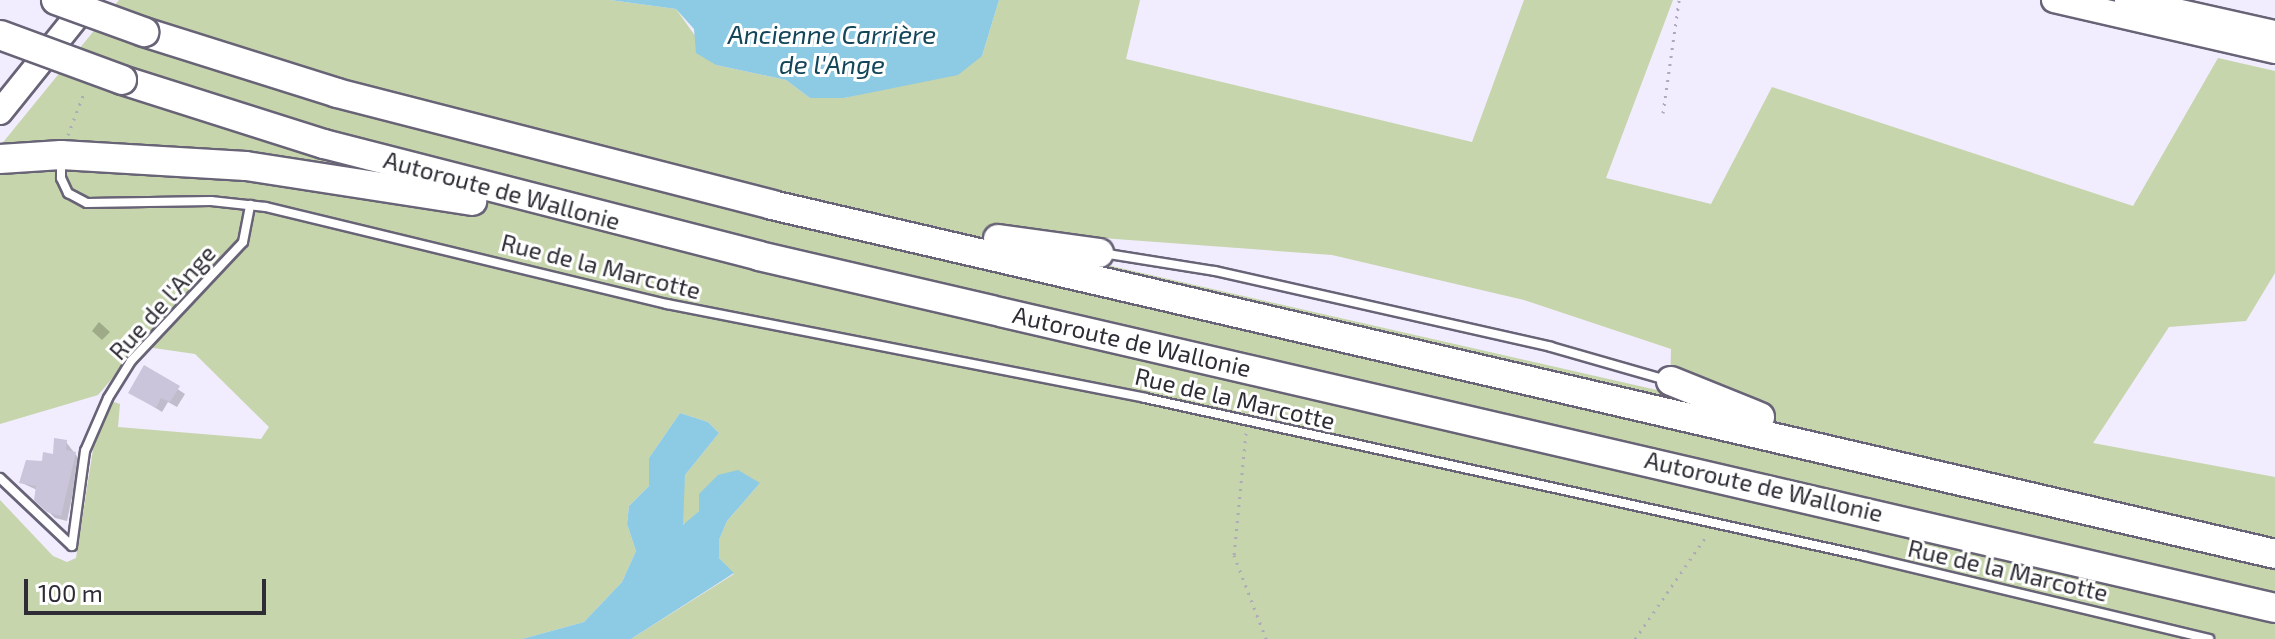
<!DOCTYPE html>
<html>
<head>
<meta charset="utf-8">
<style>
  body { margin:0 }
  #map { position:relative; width:2275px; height:639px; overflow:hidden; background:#f1ecfe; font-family:"Exo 2",sans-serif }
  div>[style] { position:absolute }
  .green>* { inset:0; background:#c6d5ab }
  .water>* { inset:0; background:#8dcae3 }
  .shadow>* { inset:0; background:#0003 }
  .building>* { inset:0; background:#cac5da }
  .path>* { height:3px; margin-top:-1.5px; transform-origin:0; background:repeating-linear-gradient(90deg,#aeaab8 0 2px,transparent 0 8px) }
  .roads { filter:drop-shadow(2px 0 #686376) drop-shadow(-2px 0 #686376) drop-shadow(0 2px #686376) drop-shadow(0 -2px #686376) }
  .service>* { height:8px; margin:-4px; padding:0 4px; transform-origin:4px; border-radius:4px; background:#fff }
  .primary>* { height:24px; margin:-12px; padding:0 12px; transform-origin:12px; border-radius:12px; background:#fff }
  .motorway>* { height:28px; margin:-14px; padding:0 14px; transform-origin:14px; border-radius:14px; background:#fff }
  .bridges { filter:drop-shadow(2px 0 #686376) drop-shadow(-2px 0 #686376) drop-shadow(0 2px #686376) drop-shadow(0 -2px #686376) }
  .motorway-bridge>* { height:28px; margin:-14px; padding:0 14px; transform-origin:14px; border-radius:14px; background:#fff }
  span { translate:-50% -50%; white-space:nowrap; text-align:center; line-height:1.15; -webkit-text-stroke:6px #fff; paint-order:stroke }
  .street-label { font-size:24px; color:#2e2c34 }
  .water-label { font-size:26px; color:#134659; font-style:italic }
  .scale { position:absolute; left:24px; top:579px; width:242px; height:36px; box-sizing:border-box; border:4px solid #2e2c34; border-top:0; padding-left:10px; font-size:24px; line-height:28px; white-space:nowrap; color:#2e2c34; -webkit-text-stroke:6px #fff; paint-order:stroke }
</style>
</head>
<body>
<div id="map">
  <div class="green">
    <div style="clip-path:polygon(evenodd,119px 0,610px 0,676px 9px,716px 65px,786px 80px,810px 98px,844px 98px,892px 87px,982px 56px,999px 0,1140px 0,1126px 59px,1472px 142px,1524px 0,1673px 0,1606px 178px,1711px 204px,1772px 87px,2133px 206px,2218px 58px,2275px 71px,2275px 273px,2246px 321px,2169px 327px,2093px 443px,2275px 477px,2275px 639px,631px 639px,734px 574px,719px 558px,719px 540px,727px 521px,760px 483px,699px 511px,684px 525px,680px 520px,685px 475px,719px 433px,708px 422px,680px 413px,649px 458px,649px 486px,629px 506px,627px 524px,636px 551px,622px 582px,584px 622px,522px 639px,0 639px,0 500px,53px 556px,67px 562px,76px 558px,94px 443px,111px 401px,120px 404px,118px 427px,261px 439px,269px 427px,195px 354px,140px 346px,98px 395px,0 424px,0 146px,119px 0,1102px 238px,1332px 255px,1524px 300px,1671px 349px,1670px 393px,1098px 263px,1102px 238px)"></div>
  </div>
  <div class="water">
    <div style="clip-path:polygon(610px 0,999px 0,982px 56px,958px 75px,844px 98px,810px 98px,786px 80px,716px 65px,696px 53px,694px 29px,676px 9px)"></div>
    <div style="clip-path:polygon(680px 413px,708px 422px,719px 433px,685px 475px,683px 525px,699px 511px,699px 494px,718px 475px,738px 470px,760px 483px,727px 521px,719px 540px,719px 558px,734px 573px,631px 639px,522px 639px,584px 622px,622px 582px,636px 551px,627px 524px,629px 506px,649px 486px,649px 458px)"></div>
  </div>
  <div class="shadow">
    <div style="clip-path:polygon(99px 322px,110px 332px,102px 340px,92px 331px)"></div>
    <div style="clip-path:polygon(144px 367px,185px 394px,177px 407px,168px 402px,162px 412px,130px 392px)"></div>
    <div style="clip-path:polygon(66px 442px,80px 460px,67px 521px,55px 518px,36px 499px,37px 490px,22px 483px)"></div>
  </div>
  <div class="building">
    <div style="clip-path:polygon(144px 365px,180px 386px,170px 402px,161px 398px,156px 408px,128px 393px)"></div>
    <div style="clip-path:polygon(54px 438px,67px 440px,66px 450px,76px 452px,61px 516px,47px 512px,34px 500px,36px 486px,19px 483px,26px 460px,42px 461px,43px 452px,53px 454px)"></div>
  </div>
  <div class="path">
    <div style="left:1663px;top:113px;width:114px;rotate:-81.9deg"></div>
    <div style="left:68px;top:135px;width:48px;rotate:-69.3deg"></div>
    <div style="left:1246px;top:433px;width:123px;rotate:95.6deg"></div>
    <div style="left:1234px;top:555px;width:90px;rotate:69.1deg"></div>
    <div style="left:1635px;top:639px;width:126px;rotate:-55.3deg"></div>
  </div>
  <div class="roads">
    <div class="service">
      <div style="left:61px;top:160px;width:18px;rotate:90deg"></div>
      <div style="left:61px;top:178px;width:17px;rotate:65deg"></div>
      <div style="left:68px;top:193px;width:21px;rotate:28deg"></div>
      <div style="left:87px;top:203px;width:124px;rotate:-0.9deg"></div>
      <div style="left:211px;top:201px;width:55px;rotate:6.2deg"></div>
      <div style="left:266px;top:207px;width:413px;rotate:13.6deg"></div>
      <div style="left:667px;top:304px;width:487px;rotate:11.1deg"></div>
      <div style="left:1145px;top:398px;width:736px;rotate:12.39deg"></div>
      <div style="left:1864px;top:556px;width:355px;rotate:13.5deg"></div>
      <div style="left:1102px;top:253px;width:114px;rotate:9.1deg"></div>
      <div style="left:1215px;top:271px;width:344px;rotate:12.7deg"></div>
      <div style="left:1551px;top:347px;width:120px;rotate:16deg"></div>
      <div style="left:0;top:478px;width:99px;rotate:43.4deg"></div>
      <div style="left:72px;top:546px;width:96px;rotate:-82.2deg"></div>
      <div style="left:85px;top:451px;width:58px;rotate:-66.5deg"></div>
      <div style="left:108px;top:398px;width:44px;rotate:-58.1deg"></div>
      <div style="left:131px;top:361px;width:163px;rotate:-46.7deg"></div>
      <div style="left:243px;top:242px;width:38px;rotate:-79deg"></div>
    </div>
    <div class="primary">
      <div style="left:2054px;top:0;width:227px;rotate:13deg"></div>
      <div style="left:2127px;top:0;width:152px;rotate:12.6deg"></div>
      <div style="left:0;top:112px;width:144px;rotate:-51.2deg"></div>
    </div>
    <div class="motorway">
      <div style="left:144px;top:32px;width:202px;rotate:17.5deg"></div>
      <div style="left:337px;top:93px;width:449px;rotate:14.4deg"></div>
      <div style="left:772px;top:205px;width:1543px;rotate:13.07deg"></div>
      <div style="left:122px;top:80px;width:212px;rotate:17.6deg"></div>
      <div style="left:324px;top:144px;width:449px;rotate:14.4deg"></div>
      <div style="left:759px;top:256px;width:1556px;rotate:13.07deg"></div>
      <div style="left:0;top:159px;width:61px;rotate:-3.8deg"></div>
      <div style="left:61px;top:155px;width:185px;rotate:3.4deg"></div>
      <div style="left:246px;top:166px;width:229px;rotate:8.8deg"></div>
      <div style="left:998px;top:239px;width:102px;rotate:7.9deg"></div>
      <div style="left:1671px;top:381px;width:96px;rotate:22deg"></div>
    </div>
  </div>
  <div class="bridges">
    <div class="motorway-bridge">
      <div style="left:56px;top:0;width:94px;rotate:20deg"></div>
      <div style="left:0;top:35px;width:130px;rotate:20.2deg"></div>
    </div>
  </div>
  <div class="street-label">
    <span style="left:502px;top:190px;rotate:15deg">Autoroute de Wallonie</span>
    <span style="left:601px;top:266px;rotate:14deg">Rue de la Marcotte</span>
    <span style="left:162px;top:302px;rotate:-48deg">Rue de l'Ange</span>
    <span style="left:1132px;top:341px;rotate:13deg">Autoroute de Wallonie</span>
    <span style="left:1235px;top:398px;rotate:13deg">Rue de la Marcotte</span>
    <span style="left:1764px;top:486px;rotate:13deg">Autoroute de Wallonie</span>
    <span style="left:2008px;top:570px;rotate:13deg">Rue de la Marcotte</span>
  </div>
  <div class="water-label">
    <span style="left:832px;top:49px">Ancienne Carrière<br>de l'Ange</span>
  </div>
  <div class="scale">100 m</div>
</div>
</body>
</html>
